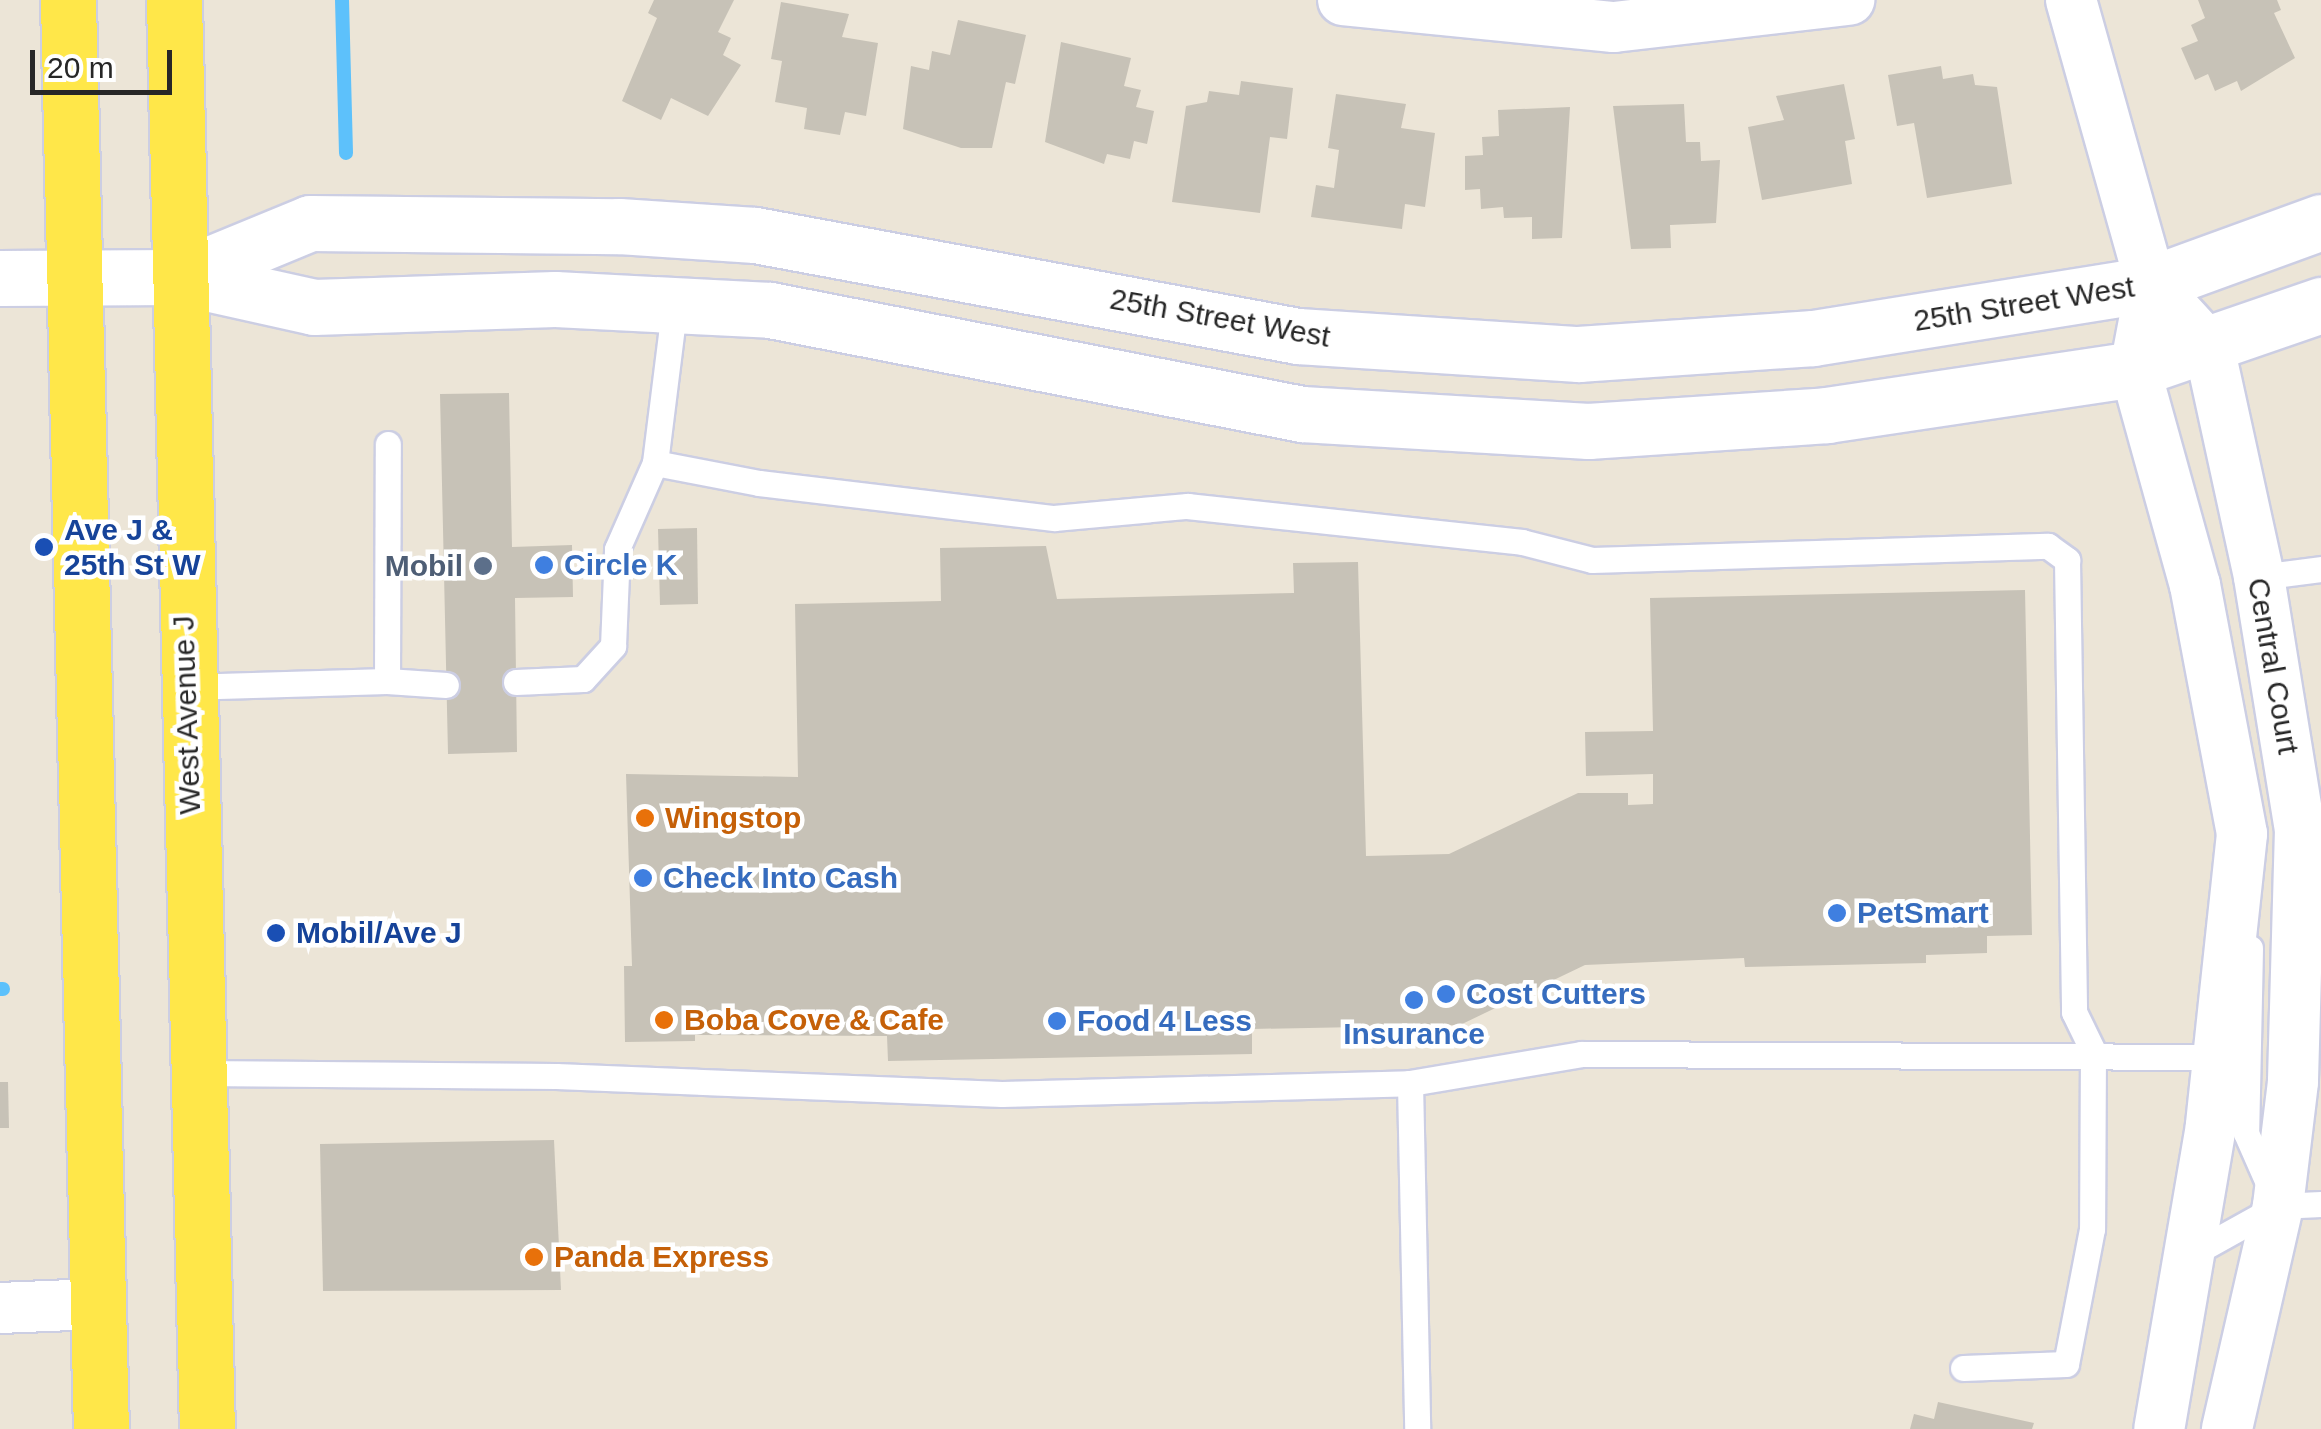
<!DOCTYPE html>
<html>
<head>
<meta charset="utf-8">
<style>
  body { margin:0 }
  #map { position:relative; width:2321px; height:1429px; overflow:hidden; background:#ece5d7; font-family:Arial,sans-serif }
  div>[style] { position:absolute }
  .stream>* { height:14px; margin:-7px; padding:0 7px; transform-origin:7px; border-radius:7px; background:#5dc1fb }
  .building>* { inset:0; background:#c7c2b7 }
  .roads { filter:drop-shadow(2px 0 #cccee3) drop-shadow(-2px 0 #cccee3) drop-shadow(0 2px #cccee3) drop-shadow(0 -2px #cccee3) }
  .lane>* { height:25px; margin:-12.5px; padding:0 12.5px; transform-origin:12.5px; border-radius:12.5px; background:#fff }
  .street>* { height:50px; margin:-25px; padding:0 25px; transform-origin:25px; border-radius:25px; background:#fff }
  .secondary>* { height:55px; margin:-27.5px; padding:0 27.5px; transform-origin:27.5px; border-radius:27.5px; background:#fff }
  .primary>* { height:55px; margin:-27.5px; padding:0 27.5px; transform-origin:27.5px; border-radius:27.5px; background:#ffe749 }
  .dots>* { width:28px; height:28px; translate:-50% -50%; box-sizing:border-box; border:5px solid #fff; border-radius:50% }
  span { translate:-50% -50%; white-space:nowrap; text-align:center; line-height:1.15; -webkit-text-stroke:9px #fff; paint-order:stroke }
  .street-label { font-size:30px; color:#272727 }
  .transit-label { font-size:30px; color:#164399; font-weight:700 }
  .left { translate:0 -50%; text-align:left }
  .shop-label { font-size:30px; color:#366cbe; font-weight:700 }
  .service-label { font-size:30px; color:#4e5e75; font-weight:700 }
  .right { translate:-100% -50%; text-align:right }
  .food-label { font-size:30px; color:#c56008; font-weight:700 }
  .scale { position:absolute; left:30px; top:50px; width:142px; height:45px; box-sizing:border-box; border:5px solid #272727; border-top:0; padding-left:12px; font-size:30px; line-height:35px; white-space:nowrap; color:#272727; -webkit-text-stroke:8px #fff; paint-order:stroke }
</style>
</head>
<body>
<div id="map">
  <div class="stream">
    <div style="left:342px;top:0;width:153px;rotate:88.5deg"></div>
    <div style="left:0;top:989px;width:3px"></div>
  </div>
  <div class="building">
    <div style="clip-path:polygon(654px 0,734px 0,718px 32px,731px 38px,723px 55px,741px 65px,708px 116px,671px 98px,661px 120px,622px 101px,657px 18px,648px 13px)"></div>
    <div style="clip-path:polygon(2198px 0,2277px 0,2281px 10px,2274px 13px,2295px 58px,2241px 91px,2237px 81px,2215px 91px,2208px 74px,2195px 80px,2181px 48px,2198px 41px,2191px 25px,2205px 18px)"></div>
    <div style="clip-path:polygon(781px 2px,849px 14px,842px 37px,878px 43px,866px 116px,845px 112px,840px 135px,804px 129px,807px 108px,775px 102px,782px 61px,771px 59px)"></div>
    <div style="clip-path:polygon(958px 20px,1026px 35px,1015px 84px,1006px 82px,992px 148px,961px 148px,903px 129px,911px 66px,929px 70px,932px 51px,950px 55px)"></div>
    <div style="clip-path:polygon(1061px 42px,1131px 58px,1124px 86px,1141px 90px,1136px 107px,1154px 111px,1147px 144px,1134px 141px,1130px 159px,1107px 154px,1104px 164px,1045px 142px)"></div>
    <div style="clip-path:polygon(1941px 66px,1943px 79px,1973px 74px,1975px 85px,1997px 87px,2012px 184px,1927px 198px,1914px 123px,1897px 126px,1888px 75px)"></div>
    <div style="clip-path:polygon(1241px 81px,1293px 88px,1287px 139px,1270px 137px,1260px 213px,1172px 202px,1186px 106px,1207px 102px,1209px 91px,1239px 95px)"></div>
    <div style="clip-path:polygon(1844px 84px,1855px 139px,1845px 141px,1852px 184px,1762px 200px,1748px 127px,1784px 120px,1776px 96px)"></div>
    <div style="clip-path:polygon(1336px 94px,1406px 104px,1401px 128px,1435px 133px,1425px 207px,1405px 204px,1402px 229px,1311px 217px,1316px 185px,1334px 188px,1339px 150px,1328px 148px)"></div>
    <div style="clip-path:polygon(1684px 104px,1686px 142px,1700px 142px,1701px 161px,1720px 160px,1716px 223px,1670px 225px,1671px 248px,1631px 249px,1613px 106px)"></div>
    <div style="clip-path:polygon(1570px 107px,1562px 238px,1532px 239px,1532px 217px,1504px 218px,1503px 207px,1481px 209px,1480px 189px,1465px 190px,1465px 156px,1483px 155px,1482px 137px,1499px 136px,1498px 110px)"></div>
    <div style="clip-path:polygon(509px 393px,512px 547px,572px 545px,573px 597px,515px 598px,517px 752px,448px 754px,440px 394px)"></div>
    <div style="clip-path:polygon(697px 528px,698px 604px,660px 605px,658px 529px)"></div>
    <div style="clip-path:polygon(1046px 546px,1057px 599px,1294px 593px,1293px 563px,1358px 562px,1366px 856px,1449px 854px,1578px 793px,1628px 793px,1628px 805px,1653px 804px,1653px 774px,1586px 776px,1585px 732px,1653px 731px,1650px 598px,2025px 590px,2032px 935px,1987px 936px,1987px 953px,1926px 955px,1926px 963px,1745px 967px,1744px 958px,1585px 965px,1460px 1025px,1252px 1029px,1252px 1054px,888px 1061px,887px 1036px,695px 1035px,695px 1041px,625px 1042px,624px 966px,632px 966px,626px 774px,798px 777px,795px 604px,941px 601px,940px 548px)"></div>
    <div style="clip-path:polygon(0 1082px,8px 1082px,9px 1128px,0 1128px)"></div>
    <div style="clip-path:polygon(554px 1140px,561px 1290px,323px 1291px,320px 1144px)"></div>
    <div style="clip-path:polygon(1938px 1402px,2034px 1423px,2032px 1429px,1910px 1429px,1914px 1414px,1934px 1419px)"></div>
  </div>
  <div class="roads">
    <div class="lane">
      <div style="left:675px;top:302px;width:162px;rotate:97.1deg"></div>
      <div style="left:655px;top:463px;width:106px;rotate:10.9deg"></div>
      <div style="left:759px;top:483px;width:297px;rotate:6.8deg"></div>
      <div style="left:1054px;top:518px;width:134px;rotate:-5.2deg"></div>
      <div style="left:1187px;top:506px;width:337px;rotate:6.1deg"></div>
      <div style="left:1522px;top:542px;width:72px;rotate:14.4deg"></div>
      <div style="left:1592px;top:560px;width:456px;rotate:-1.8deg"></div>
      <div style="left:2048px;top:546px;width:24px;rotate:36deg"></div>
      <div style="left:2067px;top:560px;width:452px;rotate:89.1deg"></div>
      <div style="left:2074px;top:1012px;width:43px;rotate:64deg"></div>
      <div style="left:2093px;top:1051px;width:178px;rotate:90.3deg"></div>
      <div style="left:2092px;top:1229px;width:137px;rotate:100.9deg"></div>
      <div style="left:2066px;top:1364px;width:103px;rotate:177.8deg"></div>
      <div style="left:2259px;top:577px;width:63px;rotate:-7.4deg"></div>
      <div style="left:387px;top:681px;width:59px;rotate:3.9deg"></div>
      <div style="left:516px;top:682px;width:67px;rotate:-2.6deg"></div>
      <div style="left:583px;top:679px;width:45px;rotate:-47.7deg"></div>
      <div style="left:613px;top:646px;width:97px;rotate:-87.6deg"></div>
      <div style="left:617px;top:549px;width:94px;rotate:-66.2deg"></div>
      <div style="left:185px;top:687px;width:202px;rotate:-1.7deg"></div>
      <div style="left:387px;top:681px;width:237px;rotate:-89.8deg"></div>
      <div style="left:2250px;top:948px;width:185px;rotate:91.2deg"></div>
      <div style="left:2246px;top:1133px;width:64px;rotate:66.2deg"></div>
      <div style="left:200px;top:1073px;width:356px;rotate:0.5deg"></div>
      <div style="left:556px;top:1076px;width:446px;rotate:2.3deg"></div>
      <div style="left:1002px;top:1094px;width:408px;rotate:-1.5deg"></div>
      <div style="left:1410px;top:1083px;width:346px;rotate:88.8deg"></div>
      <div style="left:1410px;top:1083px;width:173px;rotate:-9.6deg"></div>
      <div style="left:1581px;top:1054px;width:639px;rotate:0.27deg"></div>
      <div style="left:2190px;top:1255px;width:101px;rotate:-29.1deg"></div>
      <div style="left:2278px;top:1206px;width:43px;rotate:-2.7deg"></div>
    </div>
    <div class="street">
      <div style="left:1343px;top:0;width:272px;rotate:5.7deg"></div>
      <div style="left:1614px;top:27px;width:237px;rotate:-6.6deg"></div>
      <div style="left:2071px;top:0;width:295px;rotate:74.3deg"></div>
      <div style="left:2151px;top:284px;width:86px;rotate:100.7deg"></div>
      <div style="left:2135px;top:369px;width:224px;rotate:74.5deg"></div>
      <div style="left:2195px;top:585px;width:253px;rotate:79.3deg"></div>
      <div style="left:2242px;top:834px;width:294px;rotate:96.1deg"></div>
      <div style="left:2211px;top:1126px;width:307px;rotate:99.7deg"></div>
      <div style="left:2151px;top:284px;width:86px;rotate:47.4deg"></div>
      <div style="left:2209px;top:347px;width:235px;rotate:77.7deg"></div>
      <div style="left:2259px;top:577px;width:255px;rotate:80.8deg"></div>
      <div style="left:2300px;top:829px;width:253px;rotate:91.6deg"></div>
      <div style="left:2293px;top:1082px;width:125px;rotate:96.9deg"></div>
      <div style="left:2278px;top:1206px;width:229px;rotate:102.9deg"></div>
      <div style="left:0;top:1308px;width:97px;rotate:-2.4deg"></div>
    </div>
    <div class="secondary">
      <div style="left:179px;top:277px;width:142px;rotate:-22.4deg"></div>
      <div style="left:310px;top:223px;width:309px;rotate:0.6deg"></div>
      <div style="left:619px;top:226px;width:136px;rotate:3.8deg"></div>
      <div style="left:755px;top:235px;width:552px;rotate:10.54deg"></div>
      <div style="left:1298px;top:336px;width:281px;rotate:3.7deg"></div>
      <div style="left:1578px;top:354px;width:236px;rotate:-3.9deg"></div>
      <div style="left:1813px;top:338px;width:342px;rotate:-9.1deg"></div>
      <div style="left:2151px;top:284px;width:181px;rotate:-20deg"></div>
      <div style="left:0;top:278px;width:179px;rotate:-0.3deg"></div>
      <div style="left:179px;top:277px;width:138px;rotate:12.5deg"></div>
      <div style="left:314px;top:307px;width:241px;rotate:-1.9deg"></div>
      <div style="left:555px;top:299px;width:215px;rotate:2.9deg"></div>
      <div style="left:770px;top:310px;width:542px;rotate:11.06deg"></div>
      <div style="left:1302px;top:414px;width:287px;rotate:3.4deg"></div>
      <div style="left:1588px;top:431px;width:240px;rotate:-3.8deg"></div>
      <div style="left:1827px;top:415px;width:311px;rotate:-8.5deg"></div>
      <div style="left:2135px;top:369px;width:197px;rotate:-19deg"></div>
    </div>
    <div class="primary">
      <div style="left:68px;top:0;width:1429px;rotate:88.68deg"></div>
      <div style="left:174px;top:0;width:1429px;rotate:88.68deg"></div>
    </div>
  </div>
  <div class="dots">
    <div style="left:44px;top:547px;background:#1a4fb4"></div>
    <div style="left:544px;top:565px;background:#3f7fe0"></div>
    <div style="left:483px;top:566px;background:#5c6f8a"></div>
    <div style="left:645px;top:818px;background:#e8710a"></div>
    <div style="left:643px;top:878px;background:#3f7fe0"></div>
    <div style="left:1837px;top:913px;background:#3f7fe0"></div>
    <div style="left:276px;top:933px;background:#1a4fb4"></div>
    <div style="left:1446px;top:994px;background:#3f7fe0"></div>
    <div style="left:1414px;top:1000px;background:#3f7fe0"></div>
    <div style="left:664px;top:1020px;background:#e8710a"></div>
    <div style="left:1057px;top:1021px;background:#3f7fe0"></div>
    <div style="left:534px;top:1257px;background:#e8710a"></div>
  </div>
  <div class="street-label">
    <span style="left:2024px;top:304px;rotate:-9deg">25th Street West</span>
    <span style="left:1220px;top:318px;rotate:10deg">25th Street West</span>
    <span style="left:2273px;top:666px;rotate:80deg">Central Court</span>
    <span style="left:187px;top:715px;rotate:-92deg">West Avenue J</span>
  </div>
  <div class="transit-label">
    <span class="left" style="left:64px;top:547px">Ave J &amp;<br>25th St W</span>
    <span class="left" style="left:296px;top:933px">Mobil/Ave J</span>
  </div>
  <div class="shop-label">
    <span class="left" style="left:564px;top:565px">Circle K</span>
    <span class="left" style="left:663px;top:878px">Check Into Cash</span>
    <span class="left" style="left:1857px;top:913px">PetSmart</span>
    <span class="left" style="left:1466px;top:994px">Cost Cutters</span>
    <span class="left" style="left:1077px;top:1021px">Food 4 Less</span>
    <span style="left:1414px;top:1034px">Insurance</span>
  </div>
  <div class="service-label">
    <span class="right" style="left:463px;top:566px">Mobil</span>
  </div>
  <div class="food-label">
    <span class="left" style="left:665px;top:818px">Wingstop</span>
    <span class="left" style="left:684px;top:1020px">Boba Cove &amp; Cafe</span>
    <span class="left" style="left:554px;top:1257px">Panda Express</span>
  </div>
  <div class="scale">20 m</div>
</div>
</body>
</html>
